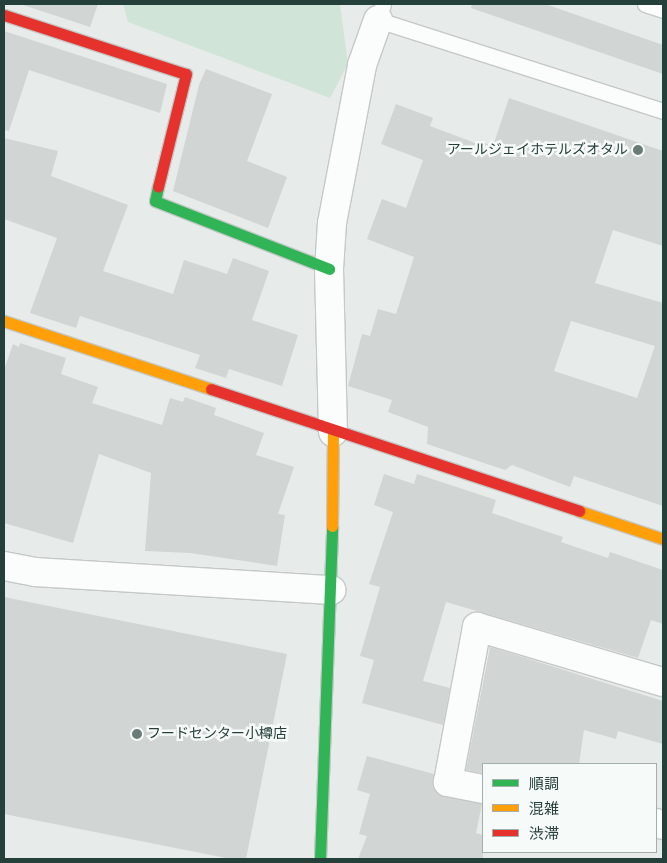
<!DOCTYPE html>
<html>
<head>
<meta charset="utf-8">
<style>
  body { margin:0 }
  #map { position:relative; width:667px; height:863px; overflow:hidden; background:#e7ecea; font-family:"Sofia Sans Condensed","Noto Sans JP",sans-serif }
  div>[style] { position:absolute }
  .green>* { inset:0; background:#d1e4d8 }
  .building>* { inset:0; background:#d1d5d4 }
  .roads { filter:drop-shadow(1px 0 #c4c9c7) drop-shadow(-1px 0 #c4c9c7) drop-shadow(0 1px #c4c9c7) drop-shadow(0 -1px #c4c9c7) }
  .lane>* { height:15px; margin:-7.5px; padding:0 7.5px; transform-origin:7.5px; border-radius:7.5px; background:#fbfcfc }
  .street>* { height:28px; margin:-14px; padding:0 14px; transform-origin:14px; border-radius:14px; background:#fbfcfc }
  .fast>* { height:11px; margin:-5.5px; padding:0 5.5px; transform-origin:5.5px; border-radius:5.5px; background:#30b455 }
  .slow>* { height:11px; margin:-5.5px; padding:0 5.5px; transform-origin:5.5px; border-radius:5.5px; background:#ff9f0a }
  .jam>* { height:11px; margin:-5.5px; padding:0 5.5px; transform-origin:5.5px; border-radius:5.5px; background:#e5322d }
  .dots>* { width:14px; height:14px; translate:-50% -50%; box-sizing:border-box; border:2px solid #f6faf8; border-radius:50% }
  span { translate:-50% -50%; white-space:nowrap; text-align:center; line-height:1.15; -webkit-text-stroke:5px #f6faf8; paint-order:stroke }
  .poi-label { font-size:14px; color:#253f3a }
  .right { translate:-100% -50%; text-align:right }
  .left { translate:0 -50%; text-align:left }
  .frame { position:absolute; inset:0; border:5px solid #253f3a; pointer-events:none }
  .legend { position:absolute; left:482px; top:763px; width:175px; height:90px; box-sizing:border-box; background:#f6faf8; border:1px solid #a2afac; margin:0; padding:6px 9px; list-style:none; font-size:15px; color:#253f3a }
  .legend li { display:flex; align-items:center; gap:10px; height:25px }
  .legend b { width:25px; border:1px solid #a2afac }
</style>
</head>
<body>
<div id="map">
  <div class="green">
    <div style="clip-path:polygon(123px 4px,340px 4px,348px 64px,330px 98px,128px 22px)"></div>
  </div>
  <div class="building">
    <div style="clip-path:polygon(20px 4px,98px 4px,90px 27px)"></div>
    <div style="clip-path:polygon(472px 4px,545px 4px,663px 45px,663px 74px,471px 8px)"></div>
    <div style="clip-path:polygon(4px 31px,167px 84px,160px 113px,29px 70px,9px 131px,4px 130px)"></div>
    <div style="clip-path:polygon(206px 69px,272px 94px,247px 161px,287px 177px,268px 228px,173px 191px,199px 85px)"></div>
    <div style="clip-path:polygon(evenodd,509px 98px,663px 151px,663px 246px,613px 230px,595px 283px,663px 303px,663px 506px,574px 476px,570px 487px,512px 465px,505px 470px,427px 444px,428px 427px,388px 412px,392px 400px,348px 386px,362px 334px,370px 336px,378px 309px,396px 314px,414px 257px,367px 239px,382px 199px,406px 208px,423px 160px,381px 144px,396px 104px,433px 118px,430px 126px,478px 144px,479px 141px,493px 146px,509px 98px,571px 321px,655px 346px,637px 398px,554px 371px,571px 321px)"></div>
    <div style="clip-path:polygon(4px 138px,58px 151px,51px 176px,128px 205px,103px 271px,173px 294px,184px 260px,227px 274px,233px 258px,269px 271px,252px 320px,298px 335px,282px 386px,229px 369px,226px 378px,195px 368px,200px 355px,80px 316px,76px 328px,30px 313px,57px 238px,4px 219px)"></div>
    <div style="clip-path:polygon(20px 343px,66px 358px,61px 374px,98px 387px,92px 403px,162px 425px,170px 398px,183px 402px,185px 397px,216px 408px,214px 415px,264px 433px,256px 455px,294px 467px,278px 514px,285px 515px,277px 566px,190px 553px,145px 551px,151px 473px,99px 454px,73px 543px,4px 523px,4px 370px,13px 344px,19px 347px)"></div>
    <div style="clip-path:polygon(384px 474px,414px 484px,417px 474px,496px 500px,492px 513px,563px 537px,561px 542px,608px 558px,610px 552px,663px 570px,663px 624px,651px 620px,638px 658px,446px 602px,423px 681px,450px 688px,443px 725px,362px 703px,374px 660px,360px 656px,380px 587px,369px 584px,393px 512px,374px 505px)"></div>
    <div style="clip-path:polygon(4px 597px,287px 654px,246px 859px,231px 859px,4px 814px)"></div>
    <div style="clip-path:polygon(490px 647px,663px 701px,663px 744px,618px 731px,616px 739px,584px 730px,579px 764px,483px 764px,483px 773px,466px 770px)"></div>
    <div style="clip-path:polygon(367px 756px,434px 774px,433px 787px,438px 794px,482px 804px,476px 833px,483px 835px,483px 859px,358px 859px,367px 836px,359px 834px,370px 794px,357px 790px)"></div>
  </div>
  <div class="roads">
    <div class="lane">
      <div style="left:383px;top:4px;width:17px;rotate:107deg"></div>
      <div style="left:378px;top:20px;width:299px;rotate:17.7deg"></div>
      <div style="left:645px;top:4px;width:19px;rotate:18deg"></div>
    </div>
    <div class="street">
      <div style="left:333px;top:432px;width:163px;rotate:-91.4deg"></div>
      <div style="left:329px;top:269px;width:46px;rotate:-86.3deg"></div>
      <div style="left:332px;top:223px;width:161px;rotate:-79.2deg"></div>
      <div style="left:362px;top:65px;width:48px;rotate:-70.4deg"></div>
      <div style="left:4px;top:566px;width:32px;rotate:11deg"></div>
      <div style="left:35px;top:572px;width:297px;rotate:3.5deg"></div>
      <div style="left:483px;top:789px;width:36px;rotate:-169deg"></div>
      <div style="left:448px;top:782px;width:158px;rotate:-79.4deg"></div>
      <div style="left:477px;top:627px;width:194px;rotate:16.5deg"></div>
      <div style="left:656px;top:823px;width:7px;rotate:16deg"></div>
    </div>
    <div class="fast">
      <div style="left:158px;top:187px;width:14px;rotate:102deg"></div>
      <div style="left:155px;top:201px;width:187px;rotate:21.3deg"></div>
      <div style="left:320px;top:859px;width:333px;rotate:-87.9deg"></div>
    </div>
    <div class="slow">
      <div style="left:4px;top:321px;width:218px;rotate:18.2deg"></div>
      <div style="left:579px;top:511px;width:89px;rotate:18.4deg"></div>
      <div style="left:332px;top:526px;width:94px;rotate:-89.4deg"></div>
    </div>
    <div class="jam">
      <div style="left:4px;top:15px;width:191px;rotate:18deg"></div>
      <div style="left:186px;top:74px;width:116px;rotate:103.9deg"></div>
      <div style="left:211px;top:389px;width:388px;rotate:18.3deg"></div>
    </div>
  </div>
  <div class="dots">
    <div style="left:638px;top:150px;background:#697c78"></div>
    <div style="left:137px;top:734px;background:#697c78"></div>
  </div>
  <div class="poi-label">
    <span class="right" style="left:628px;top:150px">アールジェイホテルズオタル</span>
    <span class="left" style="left:147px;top:734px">フードセンター小樽店</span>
  </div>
  <div class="frame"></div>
  <ul class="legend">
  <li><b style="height:6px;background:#30b455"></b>順調</li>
  <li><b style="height:6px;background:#ff9f0a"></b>混雑</li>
  <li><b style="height:6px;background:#e5322d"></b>渋滞</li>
  </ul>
</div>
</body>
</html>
